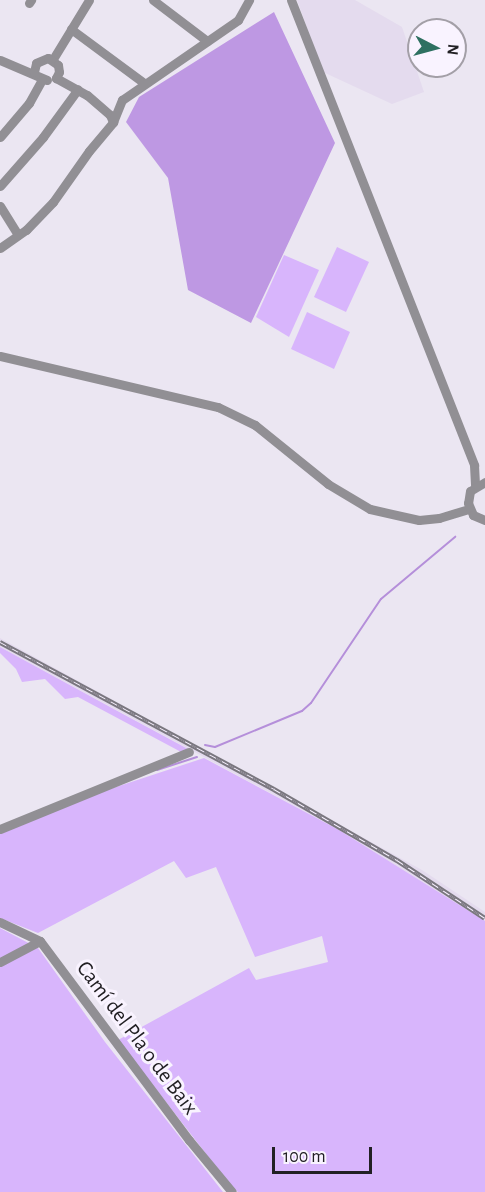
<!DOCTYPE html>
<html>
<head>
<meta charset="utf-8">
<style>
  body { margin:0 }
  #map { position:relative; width:485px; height:1192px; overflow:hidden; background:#ebe6f2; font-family:"Alegreya Sans",sans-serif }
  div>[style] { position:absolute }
  .built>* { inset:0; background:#e4dbee }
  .green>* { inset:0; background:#d8b5fc }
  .forest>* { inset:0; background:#be98e3 }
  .stream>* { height:2px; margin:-1px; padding:0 1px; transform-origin:1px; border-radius:1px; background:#b58fda }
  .minor>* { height:9px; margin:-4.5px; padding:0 4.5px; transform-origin:4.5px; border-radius:4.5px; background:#918f94 }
  .rail>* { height:4.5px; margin-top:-2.25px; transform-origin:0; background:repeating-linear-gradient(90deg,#f9f3ff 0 7px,#7a777f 0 14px); box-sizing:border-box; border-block:2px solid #7a777f }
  span { translate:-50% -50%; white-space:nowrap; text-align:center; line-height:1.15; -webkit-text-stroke:6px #f9f3ff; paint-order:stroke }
  .street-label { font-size:22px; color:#222024 }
  .north { position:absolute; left:407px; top:18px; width:60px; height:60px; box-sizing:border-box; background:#f9f3ff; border:2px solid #a39fa7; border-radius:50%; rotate:96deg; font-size:16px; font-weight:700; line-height:24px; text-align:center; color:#222024 }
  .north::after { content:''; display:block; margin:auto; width:21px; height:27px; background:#2e7061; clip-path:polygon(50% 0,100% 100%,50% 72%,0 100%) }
  .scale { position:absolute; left:272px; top:1147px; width:100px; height:27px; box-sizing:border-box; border:3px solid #222024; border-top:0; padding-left:8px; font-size:18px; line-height:21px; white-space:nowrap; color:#222024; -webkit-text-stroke:4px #f9f3ff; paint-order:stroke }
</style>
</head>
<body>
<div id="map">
  <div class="built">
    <div style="clip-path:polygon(297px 0,355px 0,402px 27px,424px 92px,392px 104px,323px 72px)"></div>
    <div style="clip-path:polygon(0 638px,422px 870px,485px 912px,485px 921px,339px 830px,0 647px)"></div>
  </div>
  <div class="green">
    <div style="clip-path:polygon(337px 247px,369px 262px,346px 312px,314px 297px)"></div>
    <div style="clip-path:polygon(284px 255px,319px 270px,289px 337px,256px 317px)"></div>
    <div style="clip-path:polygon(307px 312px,350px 332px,334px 369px,291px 349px)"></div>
    <div style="clip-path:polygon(0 647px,123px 714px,188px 749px,183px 753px,78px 697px,65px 699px,45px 679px,22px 682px,16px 669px,0 653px)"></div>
    <div style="clip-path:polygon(204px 758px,339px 830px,485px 921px,485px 1192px,238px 1192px,231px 1186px,118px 1040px,249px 968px,256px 980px,328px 962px,322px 936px,255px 957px,216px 867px,186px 878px,174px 861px,38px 933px,0 918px,0 831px,107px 790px)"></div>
    <div style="clip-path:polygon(0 928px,38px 948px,105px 1042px,223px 1192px,0 1192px)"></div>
  </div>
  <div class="forest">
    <div style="clip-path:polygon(274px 12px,335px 143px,251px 323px,188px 290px,168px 178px,126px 122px,139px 97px)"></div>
  </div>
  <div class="stream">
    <div style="left:205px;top:745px;width:10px;rotate:11deg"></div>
    <div style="left:215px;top:747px;width:94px;rotate:-22.5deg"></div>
    <div style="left:302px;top:711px;width:12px;rotate:-42deg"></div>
    <div style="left:311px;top:703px;width:125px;rotate:-56.1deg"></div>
    <div style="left:381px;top:599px;width:97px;rotate:-40deg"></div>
    <div style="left:157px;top:770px;width:42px;rotate:-18deg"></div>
  </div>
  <div class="minor">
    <div style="left:153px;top:0;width:68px;rotate:37.2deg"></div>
    <div style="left:291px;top:0;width:500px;rotate:68.5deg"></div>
    <div style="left:474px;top:465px;width:21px;rotate:87deg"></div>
    <div style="left:29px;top:3px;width:4px;rotate:-56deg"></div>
    <div style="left:71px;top:29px;width:91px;rotate:36.5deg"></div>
    <div style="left:53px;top:59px;width:69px;rotate:-58.6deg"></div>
    <div style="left:0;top:60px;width:51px;rotate:23.1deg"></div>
    <div style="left:34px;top:72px;width:9px;rotate:-77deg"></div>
    <div style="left:36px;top:63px;width:13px;rotate:-23deg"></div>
    <div style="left:48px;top:58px;width:12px;rotate:35deg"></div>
    <div style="left:58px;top:65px;width:7px;rotate:82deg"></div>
    <div style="left:59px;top:72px;width:7px;rotate:117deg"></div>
    <div style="left:56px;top:78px;width:35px;rotate:29deg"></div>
    <div style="left:87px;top:95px;width:30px;rotate:41deg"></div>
    <div style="left:110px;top:115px;width:8px;rotate:67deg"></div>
    <div style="left:0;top:137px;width:45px;rotate:-49.5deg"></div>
    <div style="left:29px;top:103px;width:26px;rotate:-61deg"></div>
    <div style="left:0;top:186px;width:65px;rotate:-48.7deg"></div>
    <div style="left:43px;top:137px;width:59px;rotate:-53.9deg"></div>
    <div style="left:0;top:206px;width:34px;rotate:58deg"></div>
    <div style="left:0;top:248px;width:32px;rotate:-35deg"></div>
    <div style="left:26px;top:230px;width:39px;rotate:-46deg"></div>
    <div style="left:53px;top:202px;width:62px;rotate:-54.8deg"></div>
    <div style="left:89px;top:151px;width:38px;rotate:-50deg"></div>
    <div style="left:113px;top:122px;width:24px;rotate:-68deg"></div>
    <div style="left:122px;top:100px;width:141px;rotate:-34.6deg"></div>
    <div style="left:238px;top:20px;width:23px;rotate:-61deg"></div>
    <div style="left:0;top:356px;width:224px;rotate:13.2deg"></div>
    <div style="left:218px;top:407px;width:41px;rotate:25.9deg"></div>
    <div style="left:255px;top:425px;width:94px;rotate:38.9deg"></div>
    <div style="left:328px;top:484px;width:49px;rotate:30.8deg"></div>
    <div style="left:370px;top:509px;width:50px;rotate:12.7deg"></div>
    <div style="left:419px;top:520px;width:20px;rotate:-6deg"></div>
    <div style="left:439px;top:518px;width:31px;rotate:-17deg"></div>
    <div style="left:485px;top:482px;width:17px;rotate:149deg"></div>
    <div style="left:470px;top:491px;width:12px;rotate:99deg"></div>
    <div style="left:468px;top:503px;width:13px;rotate:67deg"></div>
    <div style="left:473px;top:515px;width:13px;rotate:23deg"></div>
    <div style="left:0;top:829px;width:204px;rotate:-22.2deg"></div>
    <div style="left:0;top:922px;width:44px;rotate:25.4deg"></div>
    <div style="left:40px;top:941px;width:249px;rotate:53.2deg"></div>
    <div style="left:189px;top:1140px;width:67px;rotate:50.4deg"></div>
    <div style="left:0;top:962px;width:45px;rotate:-27.7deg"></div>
  </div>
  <div class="rail">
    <div style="left:0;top:642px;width:311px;rotate:28.2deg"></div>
    <div style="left:274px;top:789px;width:142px;rotate:30deg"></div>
    <div style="left:397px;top:860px;width:105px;rotate:33.4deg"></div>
  </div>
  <div class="street-label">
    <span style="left:137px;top:1038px;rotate:53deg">Camí del Pla o de Baix</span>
  </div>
  <div class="north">N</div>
  <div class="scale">100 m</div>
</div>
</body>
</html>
